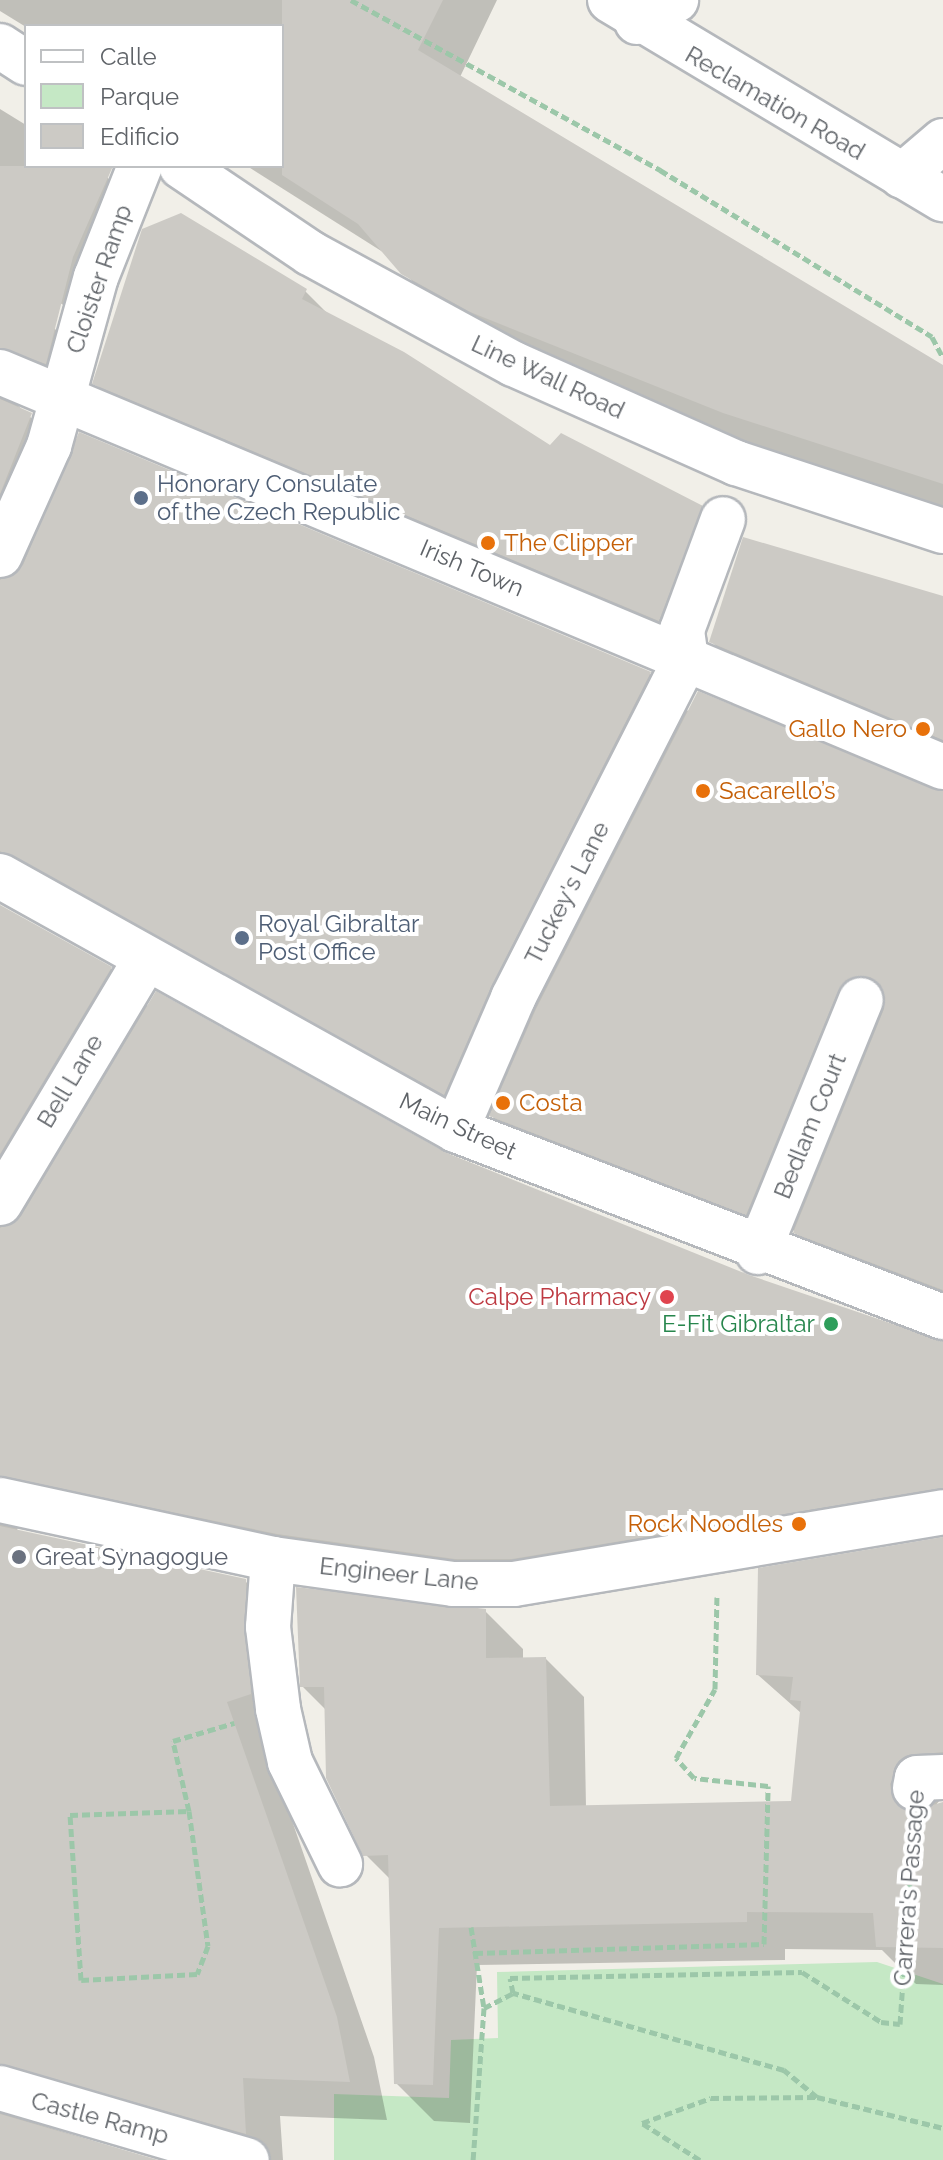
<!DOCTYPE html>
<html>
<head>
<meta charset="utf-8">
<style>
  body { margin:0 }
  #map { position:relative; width:943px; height:2160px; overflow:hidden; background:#f1efe8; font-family:Raleway,sans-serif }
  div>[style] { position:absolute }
  .green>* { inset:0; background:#c5e8c5 }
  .shadow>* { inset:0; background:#0003 }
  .building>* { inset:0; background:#cccac5 }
  .path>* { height:5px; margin-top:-2.5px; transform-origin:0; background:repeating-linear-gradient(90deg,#9cc7a9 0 8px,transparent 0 12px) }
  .roads { filter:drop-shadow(2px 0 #b5b8bc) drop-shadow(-2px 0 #b5b8bc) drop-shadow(0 2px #b5b8bc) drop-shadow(0 -2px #b5b8bc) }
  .minor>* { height:44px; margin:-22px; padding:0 22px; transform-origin:22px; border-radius:22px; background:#fff }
  .dots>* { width:22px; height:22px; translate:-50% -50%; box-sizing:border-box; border:4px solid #fff; border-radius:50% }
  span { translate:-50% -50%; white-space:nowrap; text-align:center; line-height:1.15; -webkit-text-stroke:8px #fff; paint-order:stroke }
  .street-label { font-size:24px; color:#5f6368 }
  .service-label { font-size:24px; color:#4e5e75 }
  .left { translate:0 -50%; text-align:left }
  .food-label { font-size:24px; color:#c56008 }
  .right { translate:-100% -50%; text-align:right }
  .health-label { font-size:24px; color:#be3a42 }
  .leisure-label { font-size:24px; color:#27864d }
  .worship-label { font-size:24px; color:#5b616d }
  .legend { position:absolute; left:24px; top:24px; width:260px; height:144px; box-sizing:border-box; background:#fff; border:2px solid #bfc1c3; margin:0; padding:10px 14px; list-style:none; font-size:24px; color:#5f6368 }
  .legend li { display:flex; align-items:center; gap:16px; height:40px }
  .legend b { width:40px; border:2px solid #bfc1c3 }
</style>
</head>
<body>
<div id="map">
  <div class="green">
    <div style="clip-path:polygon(877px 1962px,943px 1984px,943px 2160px,334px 2160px,334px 2094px,449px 2098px,451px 2040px,498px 2038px,497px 1972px)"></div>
  </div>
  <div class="shadow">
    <div style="clip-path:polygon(0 0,497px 0,460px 77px,943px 367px,943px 508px,763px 450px,510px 349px,442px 312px,386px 254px,247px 166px,282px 166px,282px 26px,26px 27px,0 11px)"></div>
    <div style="clip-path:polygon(0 109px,26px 125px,26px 166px,94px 166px,140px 206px,96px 326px,43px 292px,0 228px)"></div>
    <div style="clip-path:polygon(305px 291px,330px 316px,551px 447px,701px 508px,739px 545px,696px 657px,132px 420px,95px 383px)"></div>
    <div style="clip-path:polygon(0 307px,55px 329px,93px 367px,14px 402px,71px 455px,80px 435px,650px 674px,689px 712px,943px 793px,943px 1312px,833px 1270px,793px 1230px,784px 1251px,530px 1154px,490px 1114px,482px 1131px,0 856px)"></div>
    <div style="clip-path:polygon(943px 598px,943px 761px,749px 679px,711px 641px)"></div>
    <div style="clip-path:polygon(0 910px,111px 969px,149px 1007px,446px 1155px,749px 1277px,943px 1342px,943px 1531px,551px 1596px,19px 1522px,17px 1531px,245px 1581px,284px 1619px,264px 1740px,374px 2057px,387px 2120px,280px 2116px,283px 2160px,248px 2160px,32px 2101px,15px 2117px,155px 2160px,0 2160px)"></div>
    <div style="clip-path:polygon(943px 1539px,943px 1796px,932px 1810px,943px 1806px,943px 1985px,916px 1984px,882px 1950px,785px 1949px,785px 1960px,477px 1965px,470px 2123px,434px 2121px,396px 2083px,391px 1880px,365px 1854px,326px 1710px,302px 1686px,485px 1611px,523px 1649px,523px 1659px,546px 1659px,584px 1697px,586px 1807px,793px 1803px,801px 1713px,758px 1675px)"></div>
  </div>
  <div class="building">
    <div style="clip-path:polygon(282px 0,443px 0,418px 50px,943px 365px,943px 484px,723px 413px,470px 312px,401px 274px,358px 224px,282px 175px)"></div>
    <div style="clip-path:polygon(0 166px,113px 166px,73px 257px,46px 364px,0 348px)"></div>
    <div style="clip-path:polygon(181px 213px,307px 289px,302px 299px,404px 352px,550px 445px,561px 433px,703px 506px,659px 621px,92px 384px,142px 229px)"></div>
    <div style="clip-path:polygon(0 399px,32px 413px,0 494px)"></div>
    <div style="clip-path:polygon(79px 432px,651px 672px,491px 987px,444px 1095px,0 851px,0 580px,23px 565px)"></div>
    <div style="clip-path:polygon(743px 537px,943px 596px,943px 740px,709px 642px)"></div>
    <div style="clip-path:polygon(698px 691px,943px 791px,943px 1290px,793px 1233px,884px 1009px,881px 985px,870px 977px,846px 980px,838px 991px,746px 1215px,489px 1116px,536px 1009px)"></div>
    <div style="clip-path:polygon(0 905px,112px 967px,0 1154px)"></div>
    <div style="clip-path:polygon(156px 991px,447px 1153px,749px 1275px,943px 1341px,943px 1488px,512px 1559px,455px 1559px,277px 1534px,0 1476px,0 1228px,21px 1216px)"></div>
    <div style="clip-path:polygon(0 1526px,246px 1579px,251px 1694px,227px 1702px,337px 2017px,350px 2082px,243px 2078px,246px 2134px,0 2064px)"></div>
    <div style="clip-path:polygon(943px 1537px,943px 1752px,905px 1756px,890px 1784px,892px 1797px,909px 1812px,943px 1802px,943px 1948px,876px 1947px,873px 1913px,747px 1912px,747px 1922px,439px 1928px,433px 2085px,394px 2084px,388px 1855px,363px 1856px,326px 1778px,324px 1687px,300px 1687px,296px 1587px,486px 1609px,486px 1658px,546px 1657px,550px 1806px,791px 1801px,801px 1701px,790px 1700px,793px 1677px,756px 1675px,758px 1568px)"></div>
    <div style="clip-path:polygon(0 2114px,158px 2160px,0 2160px)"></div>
  </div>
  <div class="path">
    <div style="left:351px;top:0;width:353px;rotate:28.8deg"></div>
    <div style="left:660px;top:170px;width:319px;rotate:31.5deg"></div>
    <div style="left:932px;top:337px;width:24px;rotate:62deg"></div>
    <div style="left:189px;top:1811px;width:136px;rotate:82deg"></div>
    <div style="left:208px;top:1946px;width:30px;rotate:111deg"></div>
    <div style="left:197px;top:1974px;width:116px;rotate:177deg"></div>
    <div style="left:81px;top:1980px;width:165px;rotate:-93.8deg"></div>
    <div style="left:70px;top:1815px;width:119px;rotate:-1.9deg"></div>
    <div style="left:189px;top:1811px;width:72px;rotate:-102.9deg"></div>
    <div style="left:173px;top:1741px;width:64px;rotate:-16.4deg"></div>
    <div style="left:471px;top:1927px;width:82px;rotate:80.9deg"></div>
    <div style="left:484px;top:2008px;width:152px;rotate:94.1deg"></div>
    <div style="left:475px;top:1953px;width:289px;rotate:-1.8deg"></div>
    <div style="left:764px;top:1944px;width:158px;rotate:-88.5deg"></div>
    <div style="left:768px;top:1786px;width:74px;rotate:-173.8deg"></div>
    <div style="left:694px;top:1778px;width:27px;rotate:-132deg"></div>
    <div style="left:676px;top:1758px;width:79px;rotate:-60.5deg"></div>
    <div style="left:715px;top:1689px;width:92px;rotate:-88.8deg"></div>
    <div style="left:484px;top:2008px;width:33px;rotate:-27deg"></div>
    <div style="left:817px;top:2097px;width:43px;rotate:-140.7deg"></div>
    <div style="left:784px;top:2070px;width:282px;rotate:-164.1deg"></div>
    <div style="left:513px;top:1993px;width:15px;rotate:-101deg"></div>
    <div style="left:510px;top:1978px;width:292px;rotate:-1.2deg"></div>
    <div style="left:802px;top:1972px;width:93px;rotate:32.3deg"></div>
    <div style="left:881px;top:2022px;width:19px;rotate:6deg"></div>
    <div style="left:900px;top:2024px;width:188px;rotate:-86deg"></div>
    <div style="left:700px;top:2160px;width:69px;rotate:-147.5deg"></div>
    <div style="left:642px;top:2123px;width:73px;rotate:-19.9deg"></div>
    <div style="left:711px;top:2098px;width:106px;rotate:-0.5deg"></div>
    <div style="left:817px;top:2097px;width:130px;rotate:13.8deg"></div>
  </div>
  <div class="roads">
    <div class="minor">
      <div style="left:610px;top:0;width:388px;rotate:30.9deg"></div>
      <div style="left:637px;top:22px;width:45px;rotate:-29.4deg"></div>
      <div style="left:0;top:46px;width:31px;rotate:33deg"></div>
      <div style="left:181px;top:166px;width:156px;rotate:34deg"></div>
      <div style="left:310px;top:253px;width:232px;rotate:28.6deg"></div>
      <div style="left:514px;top:364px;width:243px;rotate:24deg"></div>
      <div style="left:736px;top:463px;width:218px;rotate:18.2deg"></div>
      <div style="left:902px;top:176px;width:54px;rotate:-40.5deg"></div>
      <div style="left:0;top:372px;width:1022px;rotate:22.73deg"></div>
      <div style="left:0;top:555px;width:120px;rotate:-65.8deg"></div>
      <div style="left:49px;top:446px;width:175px;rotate:-74.5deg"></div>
      <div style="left:96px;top:277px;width:119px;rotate:-68.4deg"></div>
      <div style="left:0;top:876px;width:522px;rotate:29.12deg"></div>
      <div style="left:456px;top:1130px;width:522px;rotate:21.01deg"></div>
      <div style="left:456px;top:1130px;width:144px;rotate:-66.6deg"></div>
      <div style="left:513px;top:998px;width:381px;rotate:-63deg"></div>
      <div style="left:686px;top:659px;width:29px;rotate:-98deg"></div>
      <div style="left:682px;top:630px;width:118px;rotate:-69.7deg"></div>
      <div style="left:0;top:1203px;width:281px;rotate:-59.1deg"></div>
      <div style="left:758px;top:1252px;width:272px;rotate:-67.8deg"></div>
      <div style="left:0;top:1500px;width:279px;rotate:12.2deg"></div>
      <div style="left:273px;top:1559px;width:182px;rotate:7.9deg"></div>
      <div style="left:453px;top:1584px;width:61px"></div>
      <div style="left:514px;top:1584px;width:435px;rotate:-9.5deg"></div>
      <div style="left:273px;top:1559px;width:68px;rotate:94.2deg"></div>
      <div style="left:268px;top:1627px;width:83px;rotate:83deg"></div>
      <div style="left:278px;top:1709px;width:54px;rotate:77.2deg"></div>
      <div style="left:290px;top:1762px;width:114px;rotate:63.9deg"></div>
      <div style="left:915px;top:1788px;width:10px;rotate:-79deg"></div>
      <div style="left:917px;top:1778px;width:26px;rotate:-2deg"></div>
      <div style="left:0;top:2088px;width:257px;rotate:16.3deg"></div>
    </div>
  </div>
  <div class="dots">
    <div style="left:141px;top:498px;background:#5c6f8a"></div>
    <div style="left:488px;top:543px;background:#e8710a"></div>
    <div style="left:923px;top:729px;background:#e8710a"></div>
    <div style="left:703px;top:791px;background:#e8710a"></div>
    <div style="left:242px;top:938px;background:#5c6f8a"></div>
    <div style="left:503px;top:1103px;background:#e8710a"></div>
    <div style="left:667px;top:1297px;background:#e0444e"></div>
    <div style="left:831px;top:1324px;background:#2e9e5b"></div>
    <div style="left:799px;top:1524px;background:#e8710a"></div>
    <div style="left:19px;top:1557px;background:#6b7280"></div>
  </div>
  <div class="street-label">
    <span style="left:775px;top:103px;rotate:30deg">Reclamation Road</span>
    <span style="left:99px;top:279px;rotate:-71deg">Cloister Ramp</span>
    <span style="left:548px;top:377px;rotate:25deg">Line Wall Road</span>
    <span style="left:472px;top:568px;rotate:23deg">Irish Town</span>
    <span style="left:567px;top:893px;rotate:-63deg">Tuckey's Lane</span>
    <span style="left:70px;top:1081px;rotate:-59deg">Bell Lane</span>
    <span style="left:458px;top:1126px;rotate:25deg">Main Street</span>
    <span style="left:810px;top:1126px;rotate:-68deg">Bedlam Court</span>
    <span style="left:399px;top:1574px;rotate:6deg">Engineer Lane</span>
    <span style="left:909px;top:1888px;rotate:-86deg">Carrera's Passage</span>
    <span style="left:100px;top:2118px;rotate:15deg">Castle Ramp</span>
  </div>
  <div class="service-label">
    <span class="left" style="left:157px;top:498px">Honorary Consulate<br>of the Czech Republic</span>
    <span class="left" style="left:258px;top:938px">Royal Gibraltar<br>Post Office</span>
  </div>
  <div class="food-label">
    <span class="left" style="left:504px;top:543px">The Clipper</span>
    <span class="right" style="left:907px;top:729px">Gallo Nero</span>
    <span class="left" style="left:719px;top:791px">Sacarello’s</span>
    <span class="left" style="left:519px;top:1103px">Costa</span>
    <span class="right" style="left:783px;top:1524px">Rock Noodles</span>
  </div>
  <div class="health-label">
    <span class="right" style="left:651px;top:1297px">Calpe Pharmacy</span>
  </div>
  <div class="leisure-label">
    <span class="right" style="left:815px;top:1324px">E-Fit Gibraltar</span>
  </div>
  <div class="worship-label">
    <span class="left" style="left:35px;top:1557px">Great Synagogue</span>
  </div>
  <ul class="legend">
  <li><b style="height:10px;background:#fff"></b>Calle</li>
  <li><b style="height:22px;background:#c5e8c5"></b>Parque</li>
  <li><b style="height:22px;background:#cccac5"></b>Edificio</li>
  </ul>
</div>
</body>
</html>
